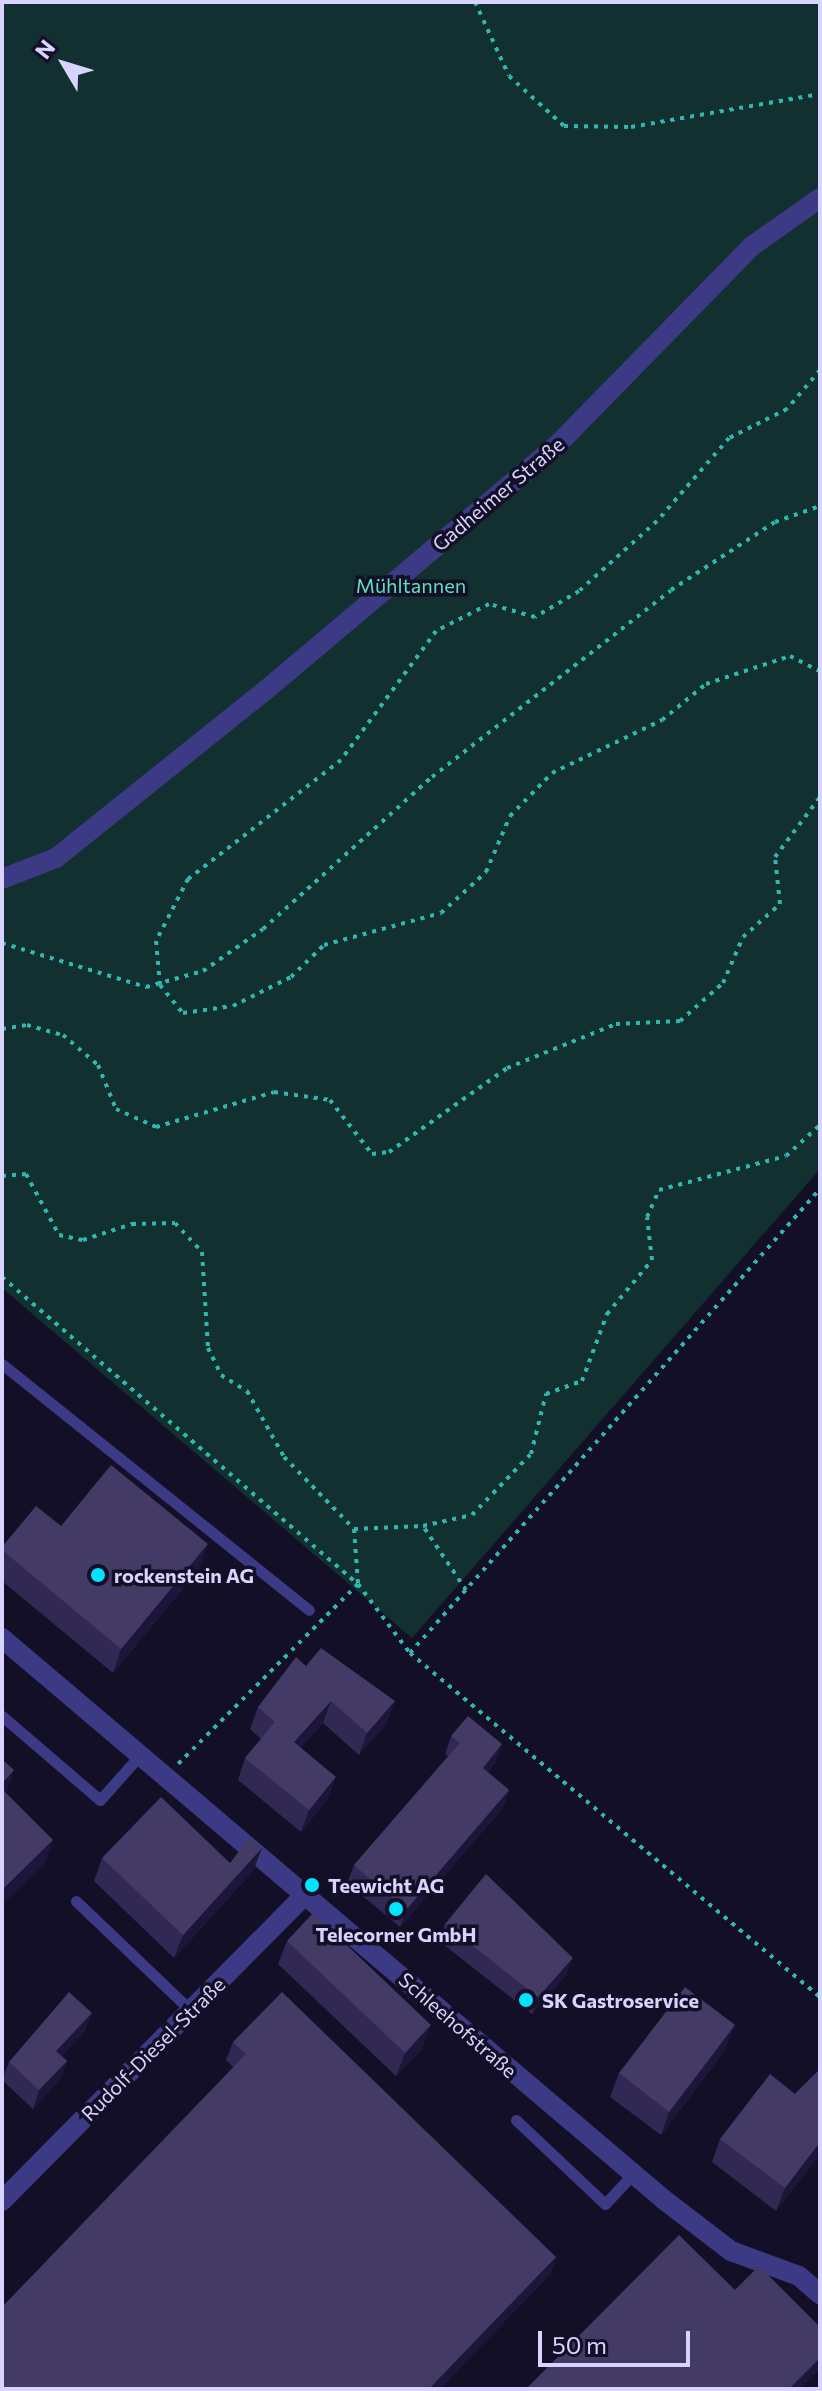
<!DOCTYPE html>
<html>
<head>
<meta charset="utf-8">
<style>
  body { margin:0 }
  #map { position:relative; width:822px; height:2391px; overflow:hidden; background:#130f26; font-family:Commissioner,sans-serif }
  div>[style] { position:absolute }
  .green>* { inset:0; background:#12302f }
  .path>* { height:4px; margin-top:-2px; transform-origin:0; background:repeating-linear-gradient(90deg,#2fb8b0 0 4px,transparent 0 10px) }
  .service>* { height:11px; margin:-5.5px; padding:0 5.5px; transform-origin:5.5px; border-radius:5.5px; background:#3d3a85 }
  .minor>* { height:20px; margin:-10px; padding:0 10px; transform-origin:10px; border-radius:10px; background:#3d3a85 }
  .tertiary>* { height:20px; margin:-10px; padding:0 10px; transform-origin:10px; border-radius:10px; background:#3d3a85 }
  .wall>* { inset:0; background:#312854 }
  .shaded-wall>* { inset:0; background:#1d163a }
  .building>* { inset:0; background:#433a66 }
  .dots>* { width:22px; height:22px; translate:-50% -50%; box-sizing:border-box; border:4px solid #130f26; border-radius:50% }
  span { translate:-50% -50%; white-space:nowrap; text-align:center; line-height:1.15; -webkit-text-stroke:7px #130f26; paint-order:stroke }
  .street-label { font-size:20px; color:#d9d4ff }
  .park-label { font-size:20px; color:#5fe0c0 }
  .poi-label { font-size:20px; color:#d9d4ff; font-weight:700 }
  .left { translate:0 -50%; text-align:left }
  .frame { position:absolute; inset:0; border:4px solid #d9d4ff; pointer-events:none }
  .north { position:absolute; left:24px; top:24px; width:80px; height:80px; -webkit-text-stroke:6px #130f26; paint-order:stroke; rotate:308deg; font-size:22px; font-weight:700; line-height:32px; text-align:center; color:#d9d4ff }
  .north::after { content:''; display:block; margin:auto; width:28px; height:36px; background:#d9d4ff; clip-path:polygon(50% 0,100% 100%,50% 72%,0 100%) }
  .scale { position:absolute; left:538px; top:2331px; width:152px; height:36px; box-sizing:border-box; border:4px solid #d9d4ff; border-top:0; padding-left:10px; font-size:24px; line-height:28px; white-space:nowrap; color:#d9d4ff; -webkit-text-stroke:6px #130f26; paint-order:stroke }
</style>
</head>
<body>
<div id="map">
  <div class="green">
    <div style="clip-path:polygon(2px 2px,820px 2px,820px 1169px,412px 1638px,2px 1288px)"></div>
  </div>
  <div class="path">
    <div style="left:475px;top:2px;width:81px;rotate:65.3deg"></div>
    <div style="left:509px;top:76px;width:74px;rotate:42.3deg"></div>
    <div style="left:564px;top:126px;width:67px;rotate:0.9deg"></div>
    <div style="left:631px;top:127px;width:192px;rotate:-9.9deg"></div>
    <div style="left:820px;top:370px;width:51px;rotate:130.2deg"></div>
    <div style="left:787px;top:409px;width:65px;rotate:153.4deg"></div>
    <div style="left:729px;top:438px;width:110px;rotate:130.9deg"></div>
    <div style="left:657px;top:521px;width:105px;rotate:138.1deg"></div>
    <div style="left:579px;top:591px;width:51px;rotate:149.4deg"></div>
    <div style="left:535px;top:617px;width:48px;rotate:-164.2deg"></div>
    <div style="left:489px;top:604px;width:59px;rotate:153deg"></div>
    <div style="left:436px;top:631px;width:160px;rotate:126.4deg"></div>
    <div style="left:341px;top:760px;width:194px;rotate:142.1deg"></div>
    <div style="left:188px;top:879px;width:70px;rotate:117.3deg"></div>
    <div style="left:156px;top:941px;width:44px;rotate:84.8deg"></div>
    <div style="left:160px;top:985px;width:36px;rotate:51deg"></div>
    <div style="left:183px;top:1013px;width:50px;rotate:-8deg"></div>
    <div style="left:233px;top:1006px;width:65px;rotate:-26.6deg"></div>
    <div style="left:291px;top:977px;width:46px;rotate:-44.1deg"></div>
    <div style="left:324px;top:945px;width:121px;rotate:-15.3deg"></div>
    <div style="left:441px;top:913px;width:61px;rotate:-42.3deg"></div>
    <div style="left:486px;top:872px;width:61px;rotate:-66.8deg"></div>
    <div style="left:510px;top:816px;width:60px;rotate:-45.7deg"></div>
    <div style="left:552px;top:773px;width:122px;rotate:-25.7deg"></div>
    <div style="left:662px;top:720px;width:57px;rotate:-39.3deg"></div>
    <div style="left:706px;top:684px;width:89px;rotate:-18.4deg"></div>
    <div style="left:790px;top:656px;width:34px;rotate:27deg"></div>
    <div style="left:2px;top:943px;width:151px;rotate:17deg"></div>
    <div style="left:146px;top:987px;width:59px;rotate:-15.7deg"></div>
    <div style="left:203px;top:971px;width:73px;rotate:-35deg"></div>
    <div style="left:263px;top:929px;width:227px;rotate:-42deg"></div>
    <div style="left:432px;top:777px;width:303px;rotate:-38deg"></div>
    <div style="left:671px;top:590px;width:124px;rotate:-33.2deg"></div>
    <div style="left:775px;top:522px;width:48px;rotate:-19.6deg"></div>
    <div style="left:2px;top:1029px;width:25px;rotate:-9deg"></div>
    <div style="left:27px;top:1025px;width:37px;rotate:16deg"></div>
    <div style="left:63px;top:1035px;width:46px;rotate:40.6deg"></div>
    <div style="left:98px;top:1065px;width:48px;rotate:67.8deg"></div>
    <div style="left:116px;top:1109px;width:44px;rotate:24.2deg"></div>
    <div style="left:156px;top:1127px;width:123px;rotate:-16.5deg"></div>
    <div style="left:274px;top:1092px;width:57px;rotate:8.1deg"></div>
    <div style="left:330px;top:1100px;width:68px;rotate:52.1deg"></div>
    <div style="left:372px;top:1154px;width:17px;rotate:-7deg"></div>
    <div style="left:389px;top:1152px;width:145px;rotate:-35.4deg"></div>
    <div style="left:507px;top:1068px;width:118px;rotate:-22deg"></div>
    <div style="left:616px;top:1024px;width:64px;rotate:-2.7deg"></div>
    <div style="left:680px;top:1021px;width:57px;rotate:-41.5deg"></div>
    <div style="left:723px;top:983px;width:50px;rotate:-66.5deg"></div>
    <div style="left:743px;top:937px;width:50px;rotate:-41.7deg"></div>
    <div style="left:780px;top:904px;width:47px;rotate:-96.1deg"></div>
    <div style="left:775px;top:857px;width:75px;rotate:-53.1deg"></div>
    <div style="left:2px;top:1176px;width:24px;rotate:-5deg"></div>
    <div style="left:26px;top:1174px;width:69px;rotate:61.6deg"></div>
    <div style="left:59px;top:1235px;width:25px;rotate:12deg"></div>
    <div style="left:83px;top:1240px;width:52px;rotate:-18.1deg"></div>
    <div style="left:132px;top:1224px;width:43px;rotate:-1.3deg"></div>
    <div style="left:175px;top:1223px;width:40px;rotate:47deg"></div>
    <div style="left:202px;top:1252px;width:96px;rotate:86.4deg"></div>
    <div style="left:208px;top:1348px;width:30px;rotate:64deg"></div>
    <div style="left:221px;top:1375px;width:31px;rotate:32deg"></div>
    <div style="left:247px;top:1391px;width:76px;rotate:60.7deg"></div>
    <div style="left:284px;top:1457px;width:100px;rotate:45.8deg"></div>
    <div style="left:354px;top:1529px;width:55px;rotate:85.8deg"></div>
    <div style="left:358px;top:1584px;width:255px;rotate:135deg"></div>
    <div style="left:2px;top:1277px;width:470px;rotate:40.8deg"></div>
    <div style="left:358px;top:1584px;width:86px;rotate:53deg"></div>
    <div style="left:410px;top:1653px;width:535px;rotate:40deg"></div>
    <div style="left:354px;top:1529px;width:69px;rotate:-2.5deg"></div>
    <div style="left:466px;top:1590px;width:77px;rotate:-123.9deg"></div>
    <div style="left:423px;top:1526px;width:50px;rotate:-12.7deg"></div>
    <div style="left:472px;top:1515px;width:85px;rotate:-46deg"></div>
    <div style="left:531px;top:1454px;width:62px;rotate:-76deg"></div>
    <div style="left:546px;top:1394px;width:38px;rotate:-20deg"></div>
    <div style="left:582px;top:1381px;width:72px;rotate:-69.5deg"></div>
    <div style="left:607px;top:1314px;width:70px;rotate:-50.2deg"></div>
    <div style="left:652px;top:1260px;width:43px;rotate:-96.6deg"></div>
    <div style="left:647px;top:1217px;width:30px;rotate:-66deg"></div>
    <div style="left:659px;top:1190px;width:131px;rotate:-15deg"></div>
    <div style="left:786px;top:1156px;width:46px;rotate:-42.4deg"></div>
    <div style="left:410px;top:1653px;width:619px;rotate:-48.54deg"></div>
  </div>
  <div class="service">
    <div style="left:2px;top:1364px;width:393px;rotate:38.7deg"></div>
    <div style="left:2px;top:1716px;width:129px;rotate:40.6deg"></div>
    <div style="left:100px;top:1800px;width:60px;rotate:-48.4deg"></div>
    <div style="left:76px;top:1901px;width:159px;rotate:43.7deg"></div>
    <div style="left:516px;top:2120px;width:122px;rotate:43.3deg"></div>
    <div style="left:605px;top:2204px;width:41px;rotate:-47deg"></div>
  </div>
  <div class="minor">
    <div style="left:2px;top:1638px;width:867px;rotate:40.32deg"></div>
    <div style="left:663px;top:2199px;width:86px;rotate:37.4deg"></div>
    <div style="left:731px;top:2251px;width:72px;rotate:20.2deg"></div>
    <div style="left:799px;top:2276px;width:28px;rotate:41deg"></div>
    <div style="left:2px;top:2201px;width:428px;rotate:-45.3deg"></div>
  </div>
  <div class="tertiary">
    <div style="left:2px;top:879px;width:58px;rotate:-21.3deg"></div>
    <div style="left:56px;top:858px;width:278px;rotate:-38.7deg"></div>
    <div style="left:273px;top:684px;width:374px;rotate:-40.1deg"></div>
    <div style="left:559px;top:443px;width:276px;rotate:-45.6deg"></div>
    <div style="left:752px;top:246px;width:83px;rotate:-35.2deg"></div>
  </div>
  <div class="wall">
    <div style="clip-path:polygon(2px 1547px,200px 1568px,113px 1673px,2px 1581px)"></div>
    <div style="clip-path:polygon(306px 1666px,387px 1723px,359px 1755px,323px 1723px,301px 1747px,328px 1799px,301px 1832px,238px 1780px,245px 1758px,261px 1739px,250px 1729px,258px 1707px)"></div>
    <div style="clip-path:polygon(451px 1736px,496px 1762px,488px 1772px,509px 1790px,503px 1808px,400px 1927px,347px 1883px,354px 1865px,448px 1756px,445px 1754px)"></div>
    <div style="clip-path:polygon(262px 1848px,253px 1871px,174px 1958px,94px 1881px,102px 1858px,230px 1863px)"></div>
    <div style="clip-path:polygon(445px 1924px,567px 1974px,532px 2014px,439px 1941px)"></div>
    <div style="clip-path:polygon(287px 1941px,422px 2049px,396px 2076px,278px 1964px)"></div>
    <div style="clip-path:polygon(85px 2031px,62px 2056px,67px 2061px,60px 2079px,33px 2109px,2px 2080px,9px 2062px)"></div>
    <div style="clip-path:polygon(233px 2042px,556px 2257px,550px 2275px,233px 2067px,226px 2060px)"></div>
    <div style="clip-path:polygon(726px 2049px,661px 2135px,610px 2097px,619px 2073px)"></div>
    <div style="clip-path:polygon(820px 2069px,820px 2154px,776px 2211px,712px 2162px,720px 2139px,795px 2094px)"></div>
  </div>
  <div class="shaded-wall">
    <div style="clip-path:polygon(208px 1544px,200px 1568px,113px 1673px,121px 1649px)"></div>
    <div style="clip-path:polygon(331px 1701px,323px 1723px,286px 1764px,294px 1742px)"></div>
    <div style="clip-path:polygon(395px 1701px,387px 1723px,359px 1755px,367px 1733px)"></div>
    <div style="clip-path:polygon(502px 1744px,496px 1762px,476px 1785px,483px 1768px)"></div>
    <div style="clip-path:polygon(14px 1770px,6px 1794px,2px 1798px,2px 1784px)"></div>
    <div style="clip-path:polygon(336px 1777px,328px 1799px,301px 1832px,309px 1810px)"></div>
    <div style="clip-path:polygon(509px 1790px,503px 1808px,400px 1927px,406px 1910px)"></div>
    <div style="clip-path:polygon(53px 1840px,45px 1864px,2px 1905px,2px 1890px)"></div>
    <div style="clip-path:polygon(262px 1848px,253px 1871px,174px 1958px,183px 1935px)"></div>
    <div style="clip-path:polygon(573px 1958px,567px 1974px,532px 2014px,538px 1997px)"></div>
    <div style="clip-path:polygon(92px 2013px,85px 2031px,50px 2070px,56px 2051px)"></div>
    <div style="clip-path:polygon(431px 2025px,422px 2049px,396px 2076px,405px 2053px)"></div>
    <div style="clip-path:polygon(735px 2025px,726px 2049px,661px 2135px,669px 2112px)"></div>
    <div style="clip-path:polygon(67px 2061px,60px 2079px,33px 2109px,39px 2090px)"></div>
    <div style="clip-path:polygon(820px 2142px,820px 2154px,776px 2211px,785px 2188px)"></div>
    <div style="clip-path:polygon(556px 2257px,550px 2275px,440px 2389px,429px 2389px)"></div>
    <div style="clip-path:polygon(820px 2358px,820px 2369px,800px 2389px,789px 2389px)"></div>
  </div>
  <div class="building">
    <div style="clip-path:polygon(111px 1465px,208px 1544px,121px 1649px,2px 1550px,2px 1547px,36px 1506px,61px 1526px)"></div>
    <div style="clip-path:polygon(321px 1648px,395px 1701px,367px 1733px,331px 1701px,294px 1742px,336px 1777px,309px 1810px,245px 1758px,275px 1722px,258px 1707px,296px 1657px,306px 1666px)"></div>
    <div style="clip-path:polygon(468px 1716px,502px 1744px,483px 1768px,509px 1790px,406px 1910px,354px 1865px,460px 1743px,451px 1736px)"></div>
    <div style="clip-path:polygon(2px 1759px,14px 1770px,2px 1784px)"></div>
    <div style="clip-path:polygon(2px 1789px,53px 1840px,2px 1890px)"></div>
    <div style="clip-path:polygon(161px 1797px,230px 1863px,249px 1838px,262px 1848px,183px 1935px,102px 1858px)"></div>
    <div style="clip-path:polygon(486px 1874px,573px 1958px,538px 1997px,445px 1924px)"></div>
    <div style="clip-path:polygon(313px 1913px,431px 2025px,405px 2053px,287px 1941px)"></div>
    <div style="clip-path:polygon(685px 1987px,735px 2025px,669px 2112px,619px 2073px)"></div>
    <div style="clip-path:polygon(69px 1992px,92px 2013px,56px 2051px,67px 2061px,39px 2090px,9px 2062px)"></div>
    <div style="clip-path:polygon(282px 1992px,556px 2257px,429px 2389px,2px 2389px,2px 2307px,246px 2054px,233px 2042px)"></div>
    <div style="clip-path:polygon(820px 2069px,820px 2142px,785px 2188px,720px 2139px,770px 2074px,795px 2094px)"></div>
    <div style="clip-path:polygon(679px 2235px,735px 2290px,759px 2266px,820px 2327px,820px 2358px,789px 2389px,526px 2389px)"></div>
  </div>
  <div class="dots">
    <div style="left:98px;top:1575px;background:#00e5ff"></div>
    <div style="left:312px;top:1885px;background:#00e5ff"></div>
    <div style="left:396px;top:1909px;background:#00e5ff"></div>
    <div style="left:526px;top:2000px;background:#00e5ff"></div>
  </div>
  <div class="street-label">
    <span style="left:498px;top:494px;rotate:-40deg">Gadheimer Straße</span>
    <span style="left:458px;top:2025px;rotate:41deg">Schleehofstraße</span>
    <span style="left:153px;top:2049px;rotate:-45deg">Rudolf-Diesel-Straße</span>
  </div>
  <div class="park-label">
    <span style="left:411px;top:585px">Mühltannen</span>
  </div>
  <div class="poi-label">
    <span class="left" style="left:114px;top:1575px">rockenstein AG</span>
    <span class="left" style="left:328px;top:1885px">Teewicht AG</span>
    <span style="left:396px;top:1934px">Telecorner GmbH</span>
    <span class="left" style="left:542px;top:2000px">SK Gastroservice</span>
  </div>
  <div class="frame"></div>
  <div class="north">N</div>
  <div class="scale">50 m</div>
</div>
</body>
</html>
